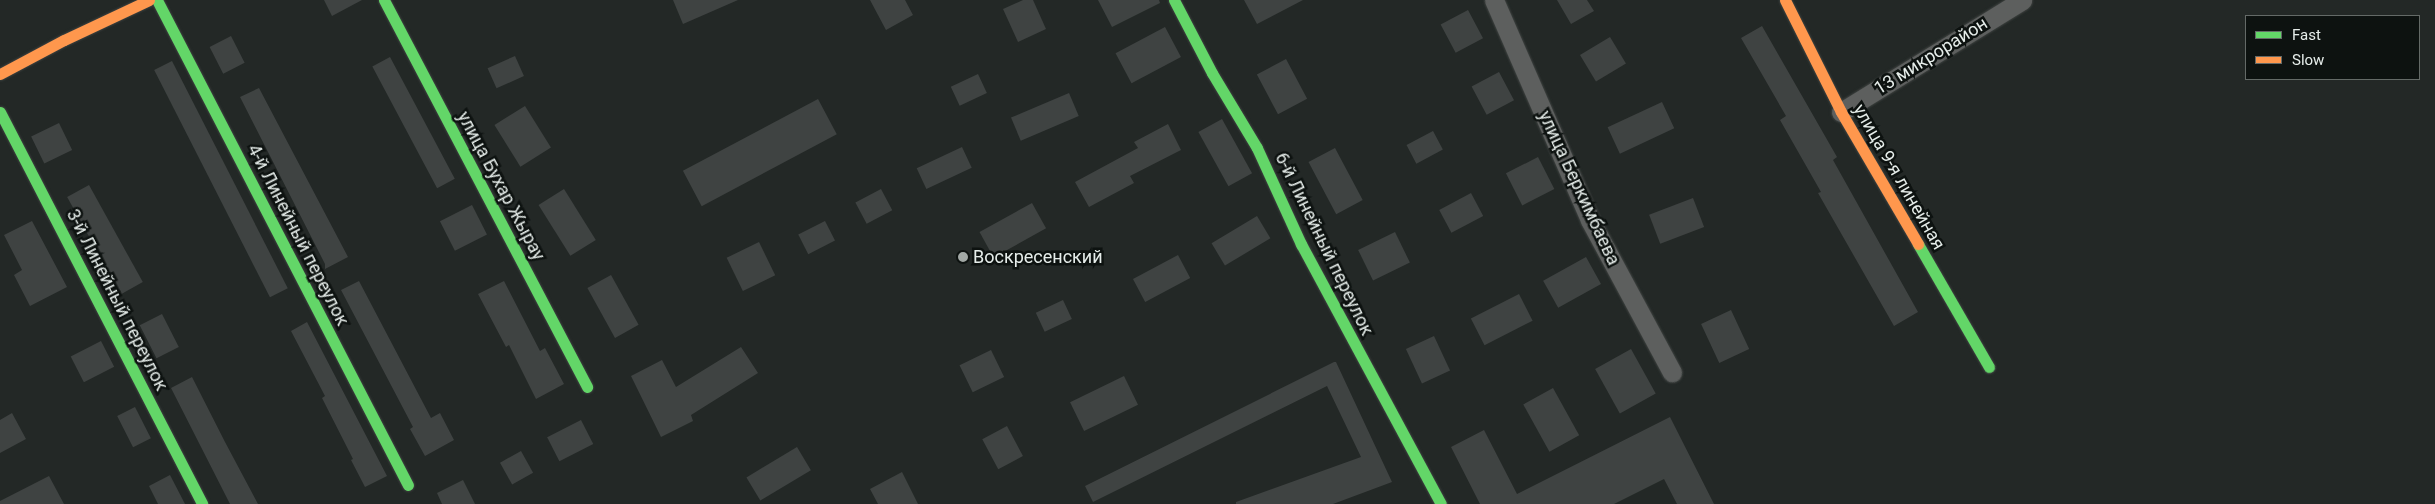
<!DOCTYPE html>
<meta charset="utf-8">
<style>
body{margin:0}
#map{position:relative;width:2435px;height:504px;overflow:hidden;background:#232826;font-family:Roboto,sans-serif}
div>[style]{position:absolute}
.building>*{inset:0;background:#3f4342;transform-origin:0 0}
.roads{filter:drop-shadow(0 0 1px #3f4341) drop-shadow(0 0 1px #3f4341)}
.street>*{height:19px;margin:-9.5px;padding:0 9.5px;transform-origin:9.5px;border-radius:9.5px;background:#5d5f5e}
.fast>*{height:11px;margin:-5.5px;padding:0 5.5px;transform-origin:5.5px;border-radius:5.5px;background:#63d668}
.slow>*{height:11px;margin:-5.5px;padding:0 5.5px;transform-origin:5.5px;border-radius:5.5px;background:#ff974d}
.dots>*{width:14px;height:14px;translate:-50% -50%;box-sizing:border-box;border:2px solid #0d1210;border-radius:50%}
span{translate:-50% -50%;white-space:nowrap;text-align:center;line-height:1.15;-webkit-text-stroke:5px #0d1210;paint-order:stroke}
.street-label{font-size:18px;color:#e6edea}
.poi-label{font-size:18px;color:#e6edea}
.left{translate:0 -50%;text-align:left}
.legend{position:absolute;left:2245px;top:15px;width:175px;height:65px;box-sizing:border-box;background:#0d1210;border:1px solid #646a67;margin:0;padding:6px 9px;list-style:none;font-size:15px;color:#e6edea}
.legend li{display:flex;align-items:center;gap:10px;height:25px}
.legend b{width:25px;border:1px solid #646a67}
</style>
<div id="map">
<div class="building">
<i style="clip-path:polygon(324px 0,362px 0,332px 16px)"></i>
<i style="clip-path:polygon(673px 0,738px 0,683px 24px)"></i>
<i style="clip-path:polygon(870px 0,905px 0,913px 15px,886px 30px)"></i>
<i style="clip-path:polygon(1023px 0,1033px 0,1046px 29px,1018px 42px,1003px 9px)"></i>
<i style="clip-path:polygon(1098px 0,1159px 0,1160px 3px,1112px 27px)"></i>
<i style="clip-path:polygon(1244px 0,1303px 0,1257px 24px)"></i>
<i style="clip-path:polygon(1557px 0,1587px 0,1594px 11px,1571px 24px)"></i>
<i style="left:1468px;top:10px;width:32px;height:31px;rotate:62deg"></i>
<i style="clip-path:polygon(1762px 26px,1837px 157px,1833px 160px,1918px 312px,1894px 326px,1818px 193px,1821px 192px,1780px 120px,1786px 116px,1741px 38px)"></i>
<i style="left:1165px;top:27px;width:34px;height:56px;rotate:62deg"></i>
<i style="left:231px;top:36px;width:30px;height:24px;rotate:63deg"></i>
<i style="left:1610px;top:37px;width:31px;height:35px;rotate:59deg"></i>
<i style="left:515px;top:56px;width:22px;height:30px;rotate:66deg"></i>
<i style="left:390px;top:57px;width:138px;height:20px;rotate:62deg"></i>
<i style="left:1286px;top:59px;width:45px;height:33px;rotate:62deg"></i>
<i style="left:172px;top:61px;width:255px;height:20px;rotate:63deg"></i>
<i style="left:1499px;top:72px;width:32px;height:31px;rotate:62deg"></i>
<i style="left:978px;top:74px;width:21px;height:30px;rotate:65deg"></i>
<i style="clip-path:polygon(259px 88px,348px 257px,325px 269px,325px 264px,240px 97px)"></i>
<i style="left:1069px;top:93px;width:25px;height:63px;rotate:67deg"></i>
<i style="left:818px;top:99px;width:40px;height:153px;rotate:62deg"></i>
<i style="left:1662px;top:102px;width:29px;height:60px;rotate:65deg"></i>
<i style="left:525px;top:106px;width:49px;height:36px;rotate:58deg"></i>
<i style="left:1222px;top:119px;width:62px;height:27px;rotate:61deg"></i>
<i style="left:59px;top:123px;width:30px;height:31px;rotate:64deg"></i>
<i style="clip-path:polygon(1168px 124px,1181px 150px,1130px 176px,1134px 183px,1089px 207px,1075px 182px,1138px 148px,1134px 142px)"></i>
<i style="left:1433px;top:131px;width:21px;height:30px;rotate:62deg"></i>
<i style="left:962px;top:147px;width:23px;height:50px;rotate:65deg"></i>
<i style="left:1335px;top:148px;width:59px;height:30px;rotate:62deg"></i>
<i style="left:1538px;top:157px;width:36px;height:36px;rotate:63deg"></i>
<i style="left:89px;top:185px;width:111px;height:25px;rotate:61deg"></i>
<i style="left:564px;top:189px;width:60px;height:30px;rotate:58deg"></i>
<i style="left:881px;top:189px;width:24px;height:29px;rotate:62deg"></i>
<i style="left:1471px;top:193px;width:26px;height:36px;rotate:62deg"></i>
<i style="left:1693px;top:198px;width:31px;height:47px;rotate:69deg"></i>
<i style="left:1032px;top:203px;width:29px;height:60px;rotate:61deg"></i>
<i style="left:472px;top:205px;width:33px;height:36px;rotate:63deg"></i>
<i style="left:1257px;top:216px;width:26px;height:53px;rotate:59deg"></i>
<i style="clip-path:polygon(32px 221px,67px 287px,30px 306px,14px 275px,22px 270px,4px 235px)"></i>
<i style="left:825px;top:221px;width:22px;height:30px;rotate:63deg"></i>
<i style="left:1395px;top:232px;width:34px;height:41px;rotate:64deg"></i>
<i style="left:759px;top:242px;width:37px;height:36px;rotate:64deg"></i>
<i style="left:1178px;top:255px;width:26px;height:51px;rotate:62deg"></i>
<i style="left:1586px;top:257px;width:31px;height:49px;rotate:61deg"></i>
<i style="left:611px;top:275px;width:57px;height:27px;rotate:61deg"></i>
<i style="clip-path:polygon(359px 281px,431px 418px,440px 413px,454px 440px,425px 456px,410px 429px,413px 427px,341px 290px)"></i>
<i style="clip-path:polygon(504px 281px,540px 351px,545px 348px,564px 384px,536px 399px,509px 345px,506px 347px,478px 294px)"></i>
<i style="left:1519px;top:294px;width:30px;height:54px;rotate:63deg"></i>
<i style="left:1063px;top:300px;width:21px;height:30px;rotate:65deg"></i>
<i style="left:1731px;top:310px;width:43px;height:33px;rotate:65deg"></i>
<i style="left:162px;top:314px;width:37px;height:25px;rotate:63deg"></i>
<i style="clip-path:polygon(307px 322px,387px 476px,365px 487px,351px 460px,353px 459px,322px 398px,325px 396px,291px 331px)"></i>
<i style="left:1434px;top:336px;width:38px;height:31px;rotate:65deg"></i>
<i style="left:101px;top:341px;width:29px;height:34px;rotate:63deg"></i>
<i style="clip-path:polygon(741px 347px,758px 373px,691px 415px,693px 421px,661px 437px,631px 376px,662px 360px,676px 387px)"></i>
<i style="left:1631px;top:349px;width:51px;height:41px;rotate:61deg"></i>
<i style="left:991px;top:350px;width:30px;height:35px;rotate:64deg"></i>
<i style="clip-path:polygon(1334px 362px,1336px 362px,1392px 482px,1333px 504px,1236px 504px,1236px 502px,1361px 457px,1327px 386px,1093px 502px,1085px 486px)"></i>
<i style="left:1124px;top:376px;width:32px;height:60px;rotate:64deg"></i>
<i style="clip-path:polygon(192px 377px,225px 442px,258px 504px,230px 504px,171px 388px)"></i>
<i style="left:1553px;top:388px;width:54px;height:34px;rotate:61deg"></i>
<i style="left:135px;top:407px;width:35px;height:20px;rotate:63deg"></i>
<i style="clip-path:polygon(12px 413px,26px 439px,0 453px,0 420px)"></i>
<i style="clip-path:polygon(1670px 417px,1714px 504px,1677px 504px,1664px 479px,1614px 504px,1480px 504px,1451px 447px,1484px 430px,1517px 494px)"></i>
<i style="left:581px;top:420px;width:27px;height:38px;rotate:63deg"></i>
<i style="left:1007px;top:426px;width:34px;height:28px;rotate:62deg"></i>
<i style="left:797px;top:447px;width:27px;height:59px;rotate:59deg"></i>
<i style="left:521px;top:451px;width:25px;height:24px;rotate:61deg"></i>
<i style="clip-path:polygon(902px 472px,918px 504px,878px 504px,870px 489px)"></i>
<i style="clip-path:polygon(170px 475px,185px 504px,158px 504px,149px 486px)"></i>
<i style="clip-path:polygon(49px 476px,64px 504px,0 504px,0 501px)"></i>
<i style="clip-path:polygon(463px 480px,475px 504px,442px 504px,437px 493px)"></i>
</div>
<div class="roads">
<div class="street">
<i style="left:1494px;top:0;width:240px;rotate:66.4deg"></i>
<i style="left:1590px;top:220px;width:173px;rotate:61.7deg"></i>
<i style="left:1841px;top:112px;width:213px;rotate:-31.7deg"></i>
</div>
<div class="fast">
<i style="left:157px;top:0;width:546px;rotate:62.64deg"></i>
<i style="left:384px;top:0;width:437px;rotate:62.3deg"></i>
<i style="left:1174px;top:0;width:82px;rotate:62.5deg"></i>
<i style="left:1212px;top:73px;width:87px;rotate:59deg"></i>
<i style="left:1257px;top:148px;width:106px;rotate:65.4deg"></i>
<i style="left:1301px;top:244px;width:295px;rotate:61.7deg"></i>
<i style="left:0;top:112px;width:441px;rotate:62.7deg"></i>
<i style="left:1918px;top:244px;width:142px;rotate:60deg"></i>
</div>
<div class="slow">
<i style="left:1785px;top:0;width:125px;rotate:63.4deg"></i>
<i style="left:1841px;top:112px;width:153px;rotate:59.7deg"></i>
<i style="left:0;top:74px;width:72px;rotate:-28deg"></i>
<i style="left:64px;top:40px;width:94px;rotate:-25.2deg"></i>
</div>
</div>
<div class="dots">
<i style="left:963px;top:257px;background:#a2a8a5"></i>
</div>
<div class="street-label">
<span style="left:1931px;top:56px;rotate:-32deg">13 микрорайон</span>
<span style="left:1899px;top:177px;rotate:60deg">улица 9-я линейная</span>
<span style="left:501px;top:186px;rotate:62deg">улица Бухар Жырау</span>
<span style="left:1579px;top:188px;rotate:65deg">улица Беркимбаева</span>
<span style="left:298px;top:235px;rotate:63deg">4-й Линейный переулок</span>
<span style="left:1324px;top:244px;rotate:64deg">6-й Линейный переулок</span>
<span style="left:117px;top:300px;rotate:63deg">3-й Линейный переулок</span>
</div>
<div class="poi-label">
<span class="left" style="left:973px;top:257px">Воскресенский</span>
</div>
<ul class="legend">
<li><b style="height:6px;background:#63d668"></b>Fast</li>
<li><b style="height:6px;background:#ff974d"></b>Slow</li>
</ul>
</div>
